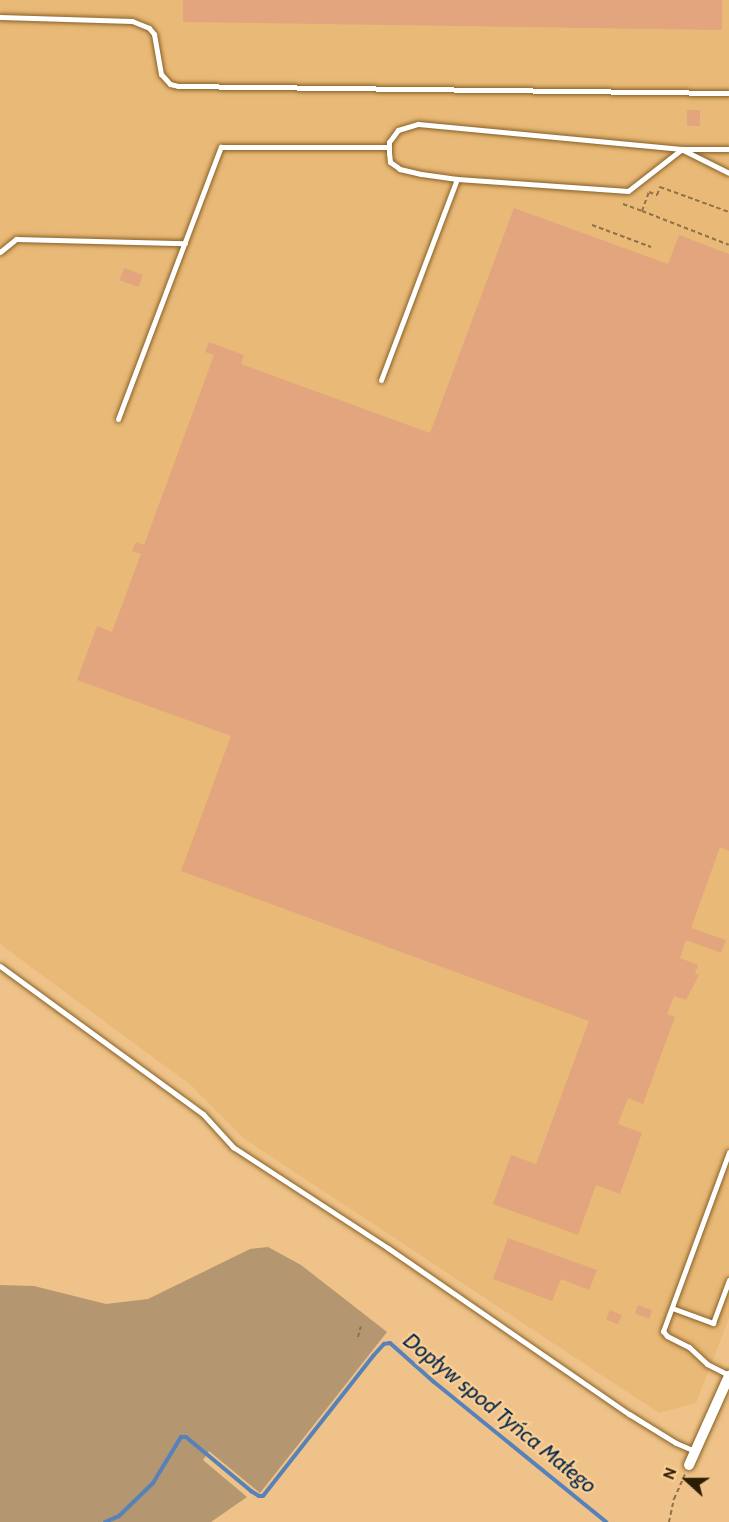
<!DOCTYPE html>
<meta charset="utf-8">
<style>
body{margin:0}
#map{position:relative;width:729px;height:1522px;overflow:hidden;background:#eec288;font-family:Cabin,sans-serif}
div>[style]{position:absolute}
.built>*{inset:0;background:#e9b977}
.green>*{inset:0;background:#b49770}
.stream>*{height:4px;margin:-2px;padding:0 2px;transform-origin:2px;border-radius:2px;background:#5682b9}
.building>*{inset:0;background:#e2a57d;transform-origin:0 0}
.path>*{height:2px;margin-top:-1px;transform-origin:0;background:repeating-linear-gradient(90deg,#907148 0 4.5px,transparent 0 7.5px)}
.roads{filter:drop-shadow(0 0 2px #876025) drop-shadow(0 0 2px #876025)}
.lane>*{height:5px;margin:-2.5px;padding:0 2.5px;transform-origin:2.5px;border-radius:2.5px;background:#fff}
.street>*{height:10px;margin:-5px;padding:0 5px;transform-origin:5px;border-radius:5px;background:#fff}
span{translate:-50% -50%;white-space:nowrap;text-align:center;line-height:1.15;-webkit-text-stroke:4.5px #fbcf94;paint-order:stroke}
.water-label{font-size:22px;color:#0b2b50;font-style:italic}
.north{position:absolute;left:657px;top:1450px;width:60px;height:60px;-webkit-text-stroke:4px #fbcf94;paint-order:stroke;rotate:291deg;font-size:16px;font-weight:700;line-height:24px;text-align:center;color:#2d1c04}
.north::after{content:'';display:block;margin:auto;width:21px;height:27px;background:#2d1c04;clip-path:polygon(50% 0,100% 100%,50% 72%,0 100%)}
</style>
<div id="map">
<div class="built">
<i style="clip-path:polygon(0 0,729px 0,729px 1318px,696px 1403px,659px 1413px,243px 1138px,192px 1086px,0 944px)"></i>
</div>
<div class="green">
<i style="clip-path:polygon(268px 1247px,301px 1265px,387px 1332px,260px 1493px,209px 1451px,203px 1460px,247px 1497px,211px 1522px,0 1522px,0 1285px,34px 1286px,106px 1304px,148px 1299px,250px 1249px)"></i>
</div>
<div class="stream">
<i style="left:105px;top:1522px;width:15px;rotate:-23deg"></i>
<i style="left:119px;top:1516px;width:47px;rotate:-44.1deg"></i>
<i style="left:153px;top:1483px;width:54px;rotate:-58.7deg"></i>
<i style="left:181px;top:1437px;width:5px"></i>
<i style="left:186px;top:1437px;width:85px;rotate:39.7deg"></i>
<i style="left:251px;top:1491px;width:9px;rotate:32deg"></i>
<i style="left:259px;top:1496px;width:4px"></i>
<i style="left:263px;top:1496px;width:179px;rotate:-51.8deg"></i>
<i style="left:374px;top:1355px;width:15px;rotate:-48deg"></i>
<i style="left:384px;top:1344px;width:6px;rotate:-9deg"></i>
<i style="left:390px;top:1343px;width:59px;rotate:41.6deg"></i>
<i style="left:434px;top:1382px;width:222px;rotate:39.1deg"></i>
</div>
<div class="building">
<i style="clip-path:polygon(183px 0,722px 0,722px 30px,183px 22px)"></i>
<i style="left:687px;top:110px;width:13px;height:16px"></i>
<i style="clip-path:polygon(514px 208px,668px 264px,679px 235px,729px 254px,729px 851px,720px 847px,691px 928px,726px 940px,721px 953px,686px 940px,680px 958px,698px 965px,695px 974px,699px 975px,686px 1000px,674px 996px,667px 1014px,675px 1017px,643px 1104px,628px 1098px,618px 1124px,642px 1133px,620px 1194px,596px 1185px,578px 1235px,493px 1204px,511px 1155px,536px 1164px,589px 1021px,181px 871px,231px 736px,77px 680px,97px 626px,112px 632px,141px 554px,132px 551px,136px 542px,144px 545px,214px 355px,205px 352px,209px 342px,244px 355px,241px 364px,430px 433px)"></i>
<i style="left:124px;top:268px;width:20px;height:13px;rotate:20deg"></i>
<i style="clip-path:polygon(508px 1238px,597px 1270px,589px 1290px,561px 1279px,552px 1301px,493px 1279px)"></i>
<i style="left:638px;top:1305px;width:15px;height:9px;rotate:20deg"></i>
<i style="left:610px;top:1310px;width:13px;height:10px;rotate:23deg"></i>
</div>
<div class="path">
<i style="left:623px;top:204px;width:20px;rotate:20deg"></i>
<i style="left:642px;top:211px;width:20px;rotate:-70deg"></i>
<i style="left:649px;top:192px;width:9px;rotate:21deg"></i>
<i style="left:657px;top:195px;width:9px;rotate:-69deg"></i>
<i style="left:660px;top:187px;width:73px;rotate:19.9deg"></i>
<i style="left:642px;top:211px;width:93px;rotate:21.3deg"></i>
<i style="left:592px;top:225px;width:63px;rotate:20.4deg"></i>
<i style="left:358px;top:1337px;width:11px;rotate:-75deg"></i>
<i style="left:669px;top:1522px;width:24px;rotate:-78deg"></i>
<i style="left:674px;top:1499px;width:27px;rotate:-66deg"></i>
</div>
<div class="roads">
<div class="lane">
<i style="left:0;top:17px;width:132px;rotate:1.7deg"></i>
<i style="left:132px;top:21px;width:18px;rotate:22deg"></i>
<i style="left:149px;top:28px;width:8px;rotate:50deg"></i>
<i style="left:154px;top:34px;width:41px;rotate:80.1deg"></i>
<i style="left:161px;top:74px;width:13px;rotate:48deg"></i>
<i style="left:170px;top:84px;width:8px;rotate:14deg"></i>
<i style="left:178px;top:86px;width:551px;rotate:0.73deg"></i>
<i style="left:682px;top:149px;width:68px;rotate:142.1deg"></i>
<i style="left:628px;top:191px;width:171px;rotate:-176deg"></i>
<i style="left:457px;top:179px;width:36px;rotate:-172deg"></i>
<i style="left:421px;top:174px;width:22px;rotate:-167deg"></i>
<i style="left:400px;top:169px;width:12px;rotate:-145deg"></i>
<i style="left:390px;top:162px;width:9px;rotate:-96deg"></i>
<i style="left:389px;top:153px;width:11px;rotate:-90deg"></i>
<i style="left:389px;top:142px;width:15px;rotate:-53deg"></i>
<i style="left:398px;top:130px;width:21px;rotate:-17deg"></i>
<i style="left:418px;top:124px;width:265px;rotate:5.4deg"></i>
<i style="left:682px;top:149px;width:47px"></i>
<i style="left:683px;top:150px;width:51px;rotate:26.6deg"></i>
<i style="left:0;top:252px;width:21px;rotate:-39deg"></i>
<i style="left:16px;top:239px;width:169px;rotate:1.4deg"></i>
<i style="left:381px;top:380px;width:215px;rotate:-69.3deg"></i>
<i style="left:118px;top:419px;width:291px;rotate:-69.3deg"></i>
<i style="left:221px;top:147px;width:168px"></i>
<i style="left:0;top:966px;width:251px;rotate:36.1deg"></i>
<i style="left:203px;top:1114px;width:45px;rotate:47.7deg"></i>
<i style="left:233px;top:1147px;width:185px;rotate:33.1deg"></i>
<i style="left:388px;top:1248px;width:293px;rotate:34.6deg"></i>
<i style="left:629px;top:1414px;width:55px;rotate:31.7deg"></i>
<i style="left:676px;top:1443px;width:21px;rotate:23deg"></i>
<i style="left:729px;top:1152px;width:191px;rotate:110.2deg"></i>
<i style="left:663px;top:1331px;width:6px;rotate:51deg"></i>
<i style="left:667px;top:1336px;width:25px;rotate:27deg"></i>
<i style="left:689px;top:1347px;width:25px;rotate:43deg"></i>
<i style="left:707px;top:1364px;width:25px;rotate:27deg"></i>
<i style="left:672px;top:1308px;width:44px;rotate:20.1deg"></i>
<i style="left:713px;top:1323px;width:46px;rotate:-69.6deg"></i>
</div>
<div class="street">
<i style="left:689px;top:1465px;width:98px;rotate:-65.8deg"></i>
</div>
</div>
<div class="water-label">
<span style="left:500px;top:1413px;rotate:39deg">Dopływ spod Tyńca Małego</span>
</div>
<div class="north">N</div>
</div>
